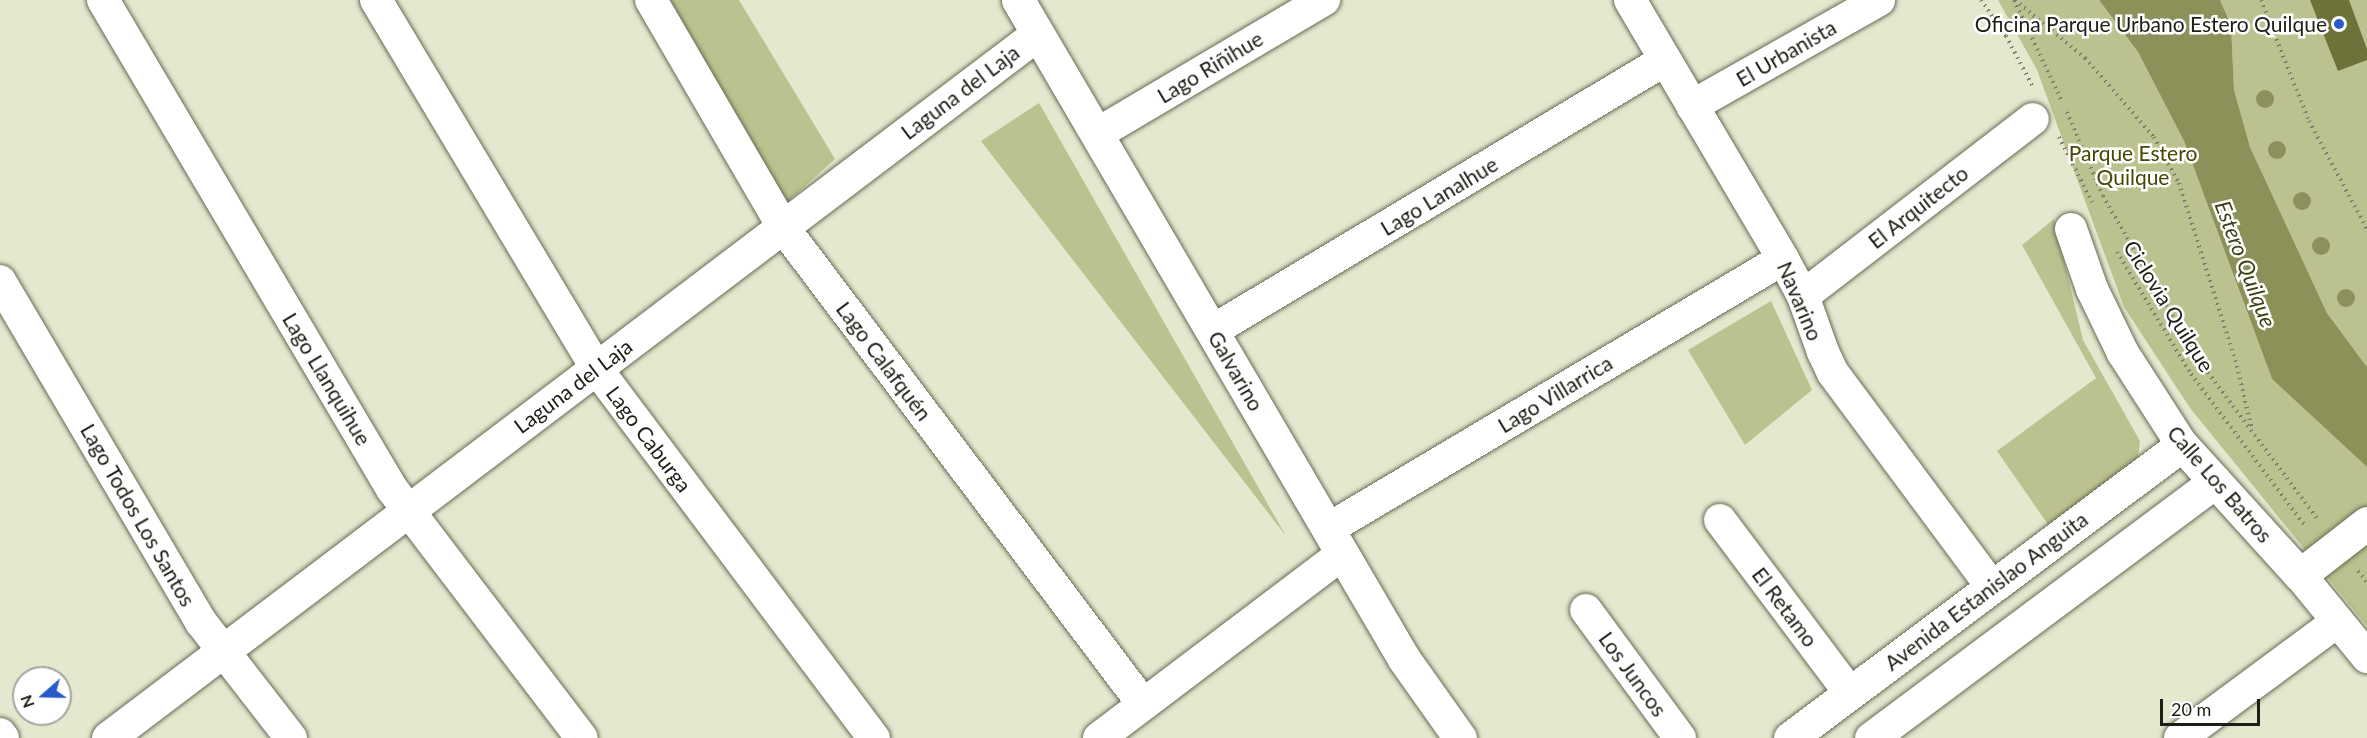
<!DOCTYPE html>
<meta charset="utf-8">
<style>
body{margin:0}
#map{position:relative;width:2367px;height:738px;overflow:hidden;background:#e5e8cf;font-family:Lato,sans-serif}
div>[style]{position:absolute}
.green>*{inset:0;background:#bcc28f}
.water>*{inset:0;background:#8c9159}
.building>*{inset:0;background:#6d723a}
.path>*{height:4px;margin-top:-2px;transform-origin:0;background:repeating-linear-gradient(90deg,#7c7d6d 0 1.5px,transparent 0 6px)}
.roads{filter:drop-shadow(0 0 2px #686a54) drop-shadow(0 0 2px #686a54)}
.minor>*{height:32px;margin:-16px;padding:0 16px;transform-origin:16px;border-radius:16px;background:#fff}
.tertiary>*{height:33px;margin:-16.5px;padding:0 16.5px;transform-origin:16.5px;border-radius:16.5px;background:#fff}
.trees>*{width:18px;height:18px;margin:-9px;border-radius:50%;background:#8c905d}
.dots>*{width:16px;height:16px;translate:-50% -50%;box-sizing:border-box;border:3px solid #fff;border-radius:50%}
span{translate:-50% -50%;white-space:nowrap;text-align:center;line-height:1.15;-webkit-text-stroke:5px #fff;paint-order:stroke}
.poi-label{font-size:21px;color:#1d1e15}
.right{translate:-100% -50%;text-align:right}
.street-label{font-size:21px;color:#1d1e15}
.park-label{font-size:21px;color:#444800}
.water-label{font-size:22px;color:#3e4115;font-style:italic}
.north{position:absolute;left:12px;top:666px;width:60px;height:60px;box-sizing:border-box;background:#fff;border:2px solid #a5a5a1;border-radius:50%;rotate:250deg;font-size:16px;font-weight:700;line-height:24px;text-align:center;color:#1d1e15}
.north::after{content:'';display:block;margin:auto;width:21px;height:27px;background:#285ac8;clip-path:polygon(50% 0,100% 100%,50% 72%,0 100%)}
.scale{position:absolute;left:2160px;top:699px;width:100px;height:27px;box-sizing:border-box;border:3px solid #1d1e15;border-top:0;padding-left:8px;font-size:18px;line-height:21px;white-space:nowrap;color:#1d1e15;-webkit-text-stroke:4px #fff;paint-order:stroke}
</style>
<div id="map">
<div class="green">
<i style="clip-path:polygon(666px 0,739px 0,835px 159px,784px 205px)"></i>
<i style="clip-path:polygon(1998px 0,2099px 0,2138px 52px,2184px 141px,2272px 379px,2367px 467px,2367px 626px,2190px 408px,2124px 307px,2037px 70px)"></i>
<i style="clip-path:polygon(2220px 0,2367px 0,2367px 367px,2327px 313px,2250px 147px,2234px 90px,2231px 25px)"></i>
<i style="clip-path:polygon(1039px 103px,1286px 536px,981px 141px)"></i>
<i style="clip-path:polygon(2054px 219px,2083px 340px,2140px 441px,2138px 457px,2049px 526px,1997px 451px,2096px 378px,2022px 245px)"></i>
<i style="clip-path:polygon(1771px 301px,1812px 390px,1745px 445px,1688px 350px)"></i>
</div>
<div class="water">
<i style="clip-path:polygon(2099px 0,2220px 0,2231px 25px,2234px 90px,2250px 147px,2327px 313px,2367px 367px,2367px 467px,2272px 379px,2184px 141px,2138px 52px)"></i>
</div>
<div class="building">
<i style="clip-path:polygon(2310px 0,2349px 0,2367px 49px,2367px 60px,2338px 71px)"></i>
</div>
<div class="path">
<i style="left:1981px;top:0;width:44px;rotate:55.2deg"></i>
<i style="left:2006px;top:36px;width:58px;rotate:62.1deg"></i>
<i style="left:2014px;top:0;width:110px;rotate:64.6deg"></i>
<i style="left:2015px;top:0;width:91px;rotate:39.6deg"></i>
<i style="left:2085px;top:58px;width:105px;rotate:48.9deg"></i>
<i style="left:2154px;top:137px;width:52px;rotate:61.5deg"></i>
<i style="left:2179px;top:183px;width:192px;rotate:72.4deg"></i>
<i style="left:2237px;top:366px;width:66px;rotate:76.8deg"></i>
<i style="left:2261px;top:0;width:130px;rotate:68.4deg"></i>
<i style="left:2309px;top:121px;width:123px;rotate:61.8deg"></i>
<i style="left:2067px;top:112px;width:91px;rotate:66.8deg"></i>
<i style="left:2103px;top:196px;width:187px;rotate:59.9deg"></i>
<i style="left:2197px;top:358px;width:202px;rotate:53.2deg"></i>
<i style="left:2059px;top:137px;width:73px;rotate:63.1deg"></i>
<i style="left:2117px;top:252px;width:143px;rotate:58.8deg"></i>
<i style="left:2191px;top:374px;width:191px;rotate:53.1deg"></i>
<i style="left:2358px;top:571px;width:14px;rotate:51deg"></i>
</div>
<div class="roads">
<div class="minor">
<i style="left:103px;top:0;width:568px;rotate:59.42deg"></i>
<i style="left:392px;top:489px;width:313px;rotate:52.7deg"></i>
<i style="left:376px;top:0;width:429px;rotate:59.1deg"></i>
<i style="left:596px;top:368px;width:463px;rotate:53.1deg"></i>
<i style="left:651px;top:0;width:263px;rotate:59.8deg"></i>
<i style="left:783px;top:227px;width:598px;rotate:52.96deg"></i>
<i style="left:1630px;top:0;width:301px;rotate:59.4deg"></i>
<i style="left:1783px;top:259px;width:42px;rotate:61.6deg"></i>
<i style="left:1803px;top:296px;width:59px;rotate:70.3deg"></i>
<i style="left:1823px;top:352px;width:23px;rotate:65deg"></i>
<i style="left:1833px;top:373px;width:267px;rotate:53.4deg"></i>
<i style="left:1692px;top:106px;width:215px;rotate:-29.5deg"></i>
<i style="left:1097px;top:134px;width:264px;rotate:-30.6deg"></i>
<i style="left:2071px;top:229px;width:64px;rotate:70.7deg"></i>
<i style="left:2092px;top:289px;width:71px;rotate:64.2deg"></i>
<i style="left:2123px;top:353px;width:109px;rotate:57.3deg"></i>
<i style="left:0;top:281px;width:396px;rotate:59.5deg"></i>
<i style="left:201px;top:622px;width:147px;rotate:52.2deg"></i>
<i style="left:1803px;top:296px;width:290px;rotate:-37.6deg"></i>
<i style="left:1212px;top:331px;width:528px;rotate:-30.89deg"></i>
<i style="left:1720px;top:520px;width:216px;rotate:53.1deg"></i>
<i style="left:1328px;top:529px;width:529px;rotate:-30.69deg"></i>
<i style="left:2300px;top:575px;width:106px;rotate:50.7deg"></i>
<i style="left:1586px;top:610px;width:159px;rotate:53.7deg"></i>
<i style="left:0;top:734px;width:5px;rotate:53deg"></i>
<i style="left:1099px;top:738px;width:305px;rotate:-37.1deg"></i>
<i style="left:2180px;top:738px;width:195px;rotate:-36.5deg"></i>
</div>
<div class="tertiary">
<i style="left:1018px;top:0;width:764px;rotate:59.64deg"></i>
<i style="left:1404px;top:659px;width:97px;rotate:54.7deg"></i>
<i style="left:108px;top:738px;width:1166px;rotate:-37.15deg"></i>
<i style="left:1790px;top:738px;width:489px;rotate:-36.8deg"></i>
<i style="left:2182px;top:445px;width:176px;rotate:47.8deg"></i>
<i style="left:2300px;top:575px;width:85px;rotate:-37.8deg"></i>
<i style="left:1871px;top:738px;width:429px;rotate:-36.7deg"></i>
</div>
</div>
<div class="trees">
<i style="left:2265px;top:99px"></i>
<i style="left:2277px;top:150px"></i>
<i style="left:2302px;top:201px"></i>
<i style="left:2321px;top:246px"></i>
<i style="left:2346px;top:298px"></i>
</div>
<div class="dots">
<i style="left:2339px;top:24px;background:#285ac8"></i>
</div>
<div class="poi-label">
<span class="right" style="left:2327px;top:24px">Oficina Parque Urbano Estero Quilque</span>
</div>
<div class="street-label">
<span style="left:1786px;top:53px;rotate:-30deg">El Urbanista</span>
<span style="left:1210px;top:67px;rotate:-31deg">Lago Riñihue</span>
<span style="left:960px;top:92px;rotate:-37deg">Laguna del Laja</span>
<span style="left:1439px;top:196px;rotate:-31deg">Lago Lanalhue</span>
<span style="left:1918px;top:207px;rotate:-38deg">El Arquitecto</span>
<span style="left:1800px;top:301px;rotate:67deg">Navarino</span>
<span style="left:2169px;top:306px;rotate:58deg">Ciclovia Quilque</span>
<span style="left:884px;top:361px;rotate:53deg">Lago Calafquén</span>
<span style="left:1236px;top:371px;rotate:60deg">Galvarino</span>
<span style="left:327px;top:379px;rotate:59deg">Lago Llanquihue</span>
<span style="left:573px;top:386px;rotate:-37deg">Laguna del Laja</span>
<span style="left:1555px;top:394px;rotate:-31deg">Lago Villarrica</span>
<span style="left:649px;top:439px;rotate:53deg">Lago Caburga</span>
<span style="left:2220px;top:484px;rotate:49deg">Calle Los Batros</span>
<span style="left:138px;top:515px;rotate:60deg">Lago Todos Los Santos</span>
<span style="left:1986px;top:591px;rotate:-37deg">Avenida Estanislao Anguita</span>
<span style="left:1785px;top:607px;rotate:53deg">El Retamo</span>
<span style="left:1633px;top:674px;rotate:54deg">Los Juncos</span>
</div>
<div class="park-label">
<span style="left:2133px;top:165px">Parque Estero<br>Quilque</span>
</div>
<div class="water-label">
<span style="left:2246px;top:264px;rotate:69deg">Estero Quilque</span>
</div>
<div class="north">N</div>
<div class="scale">20 m</div>
</div>
